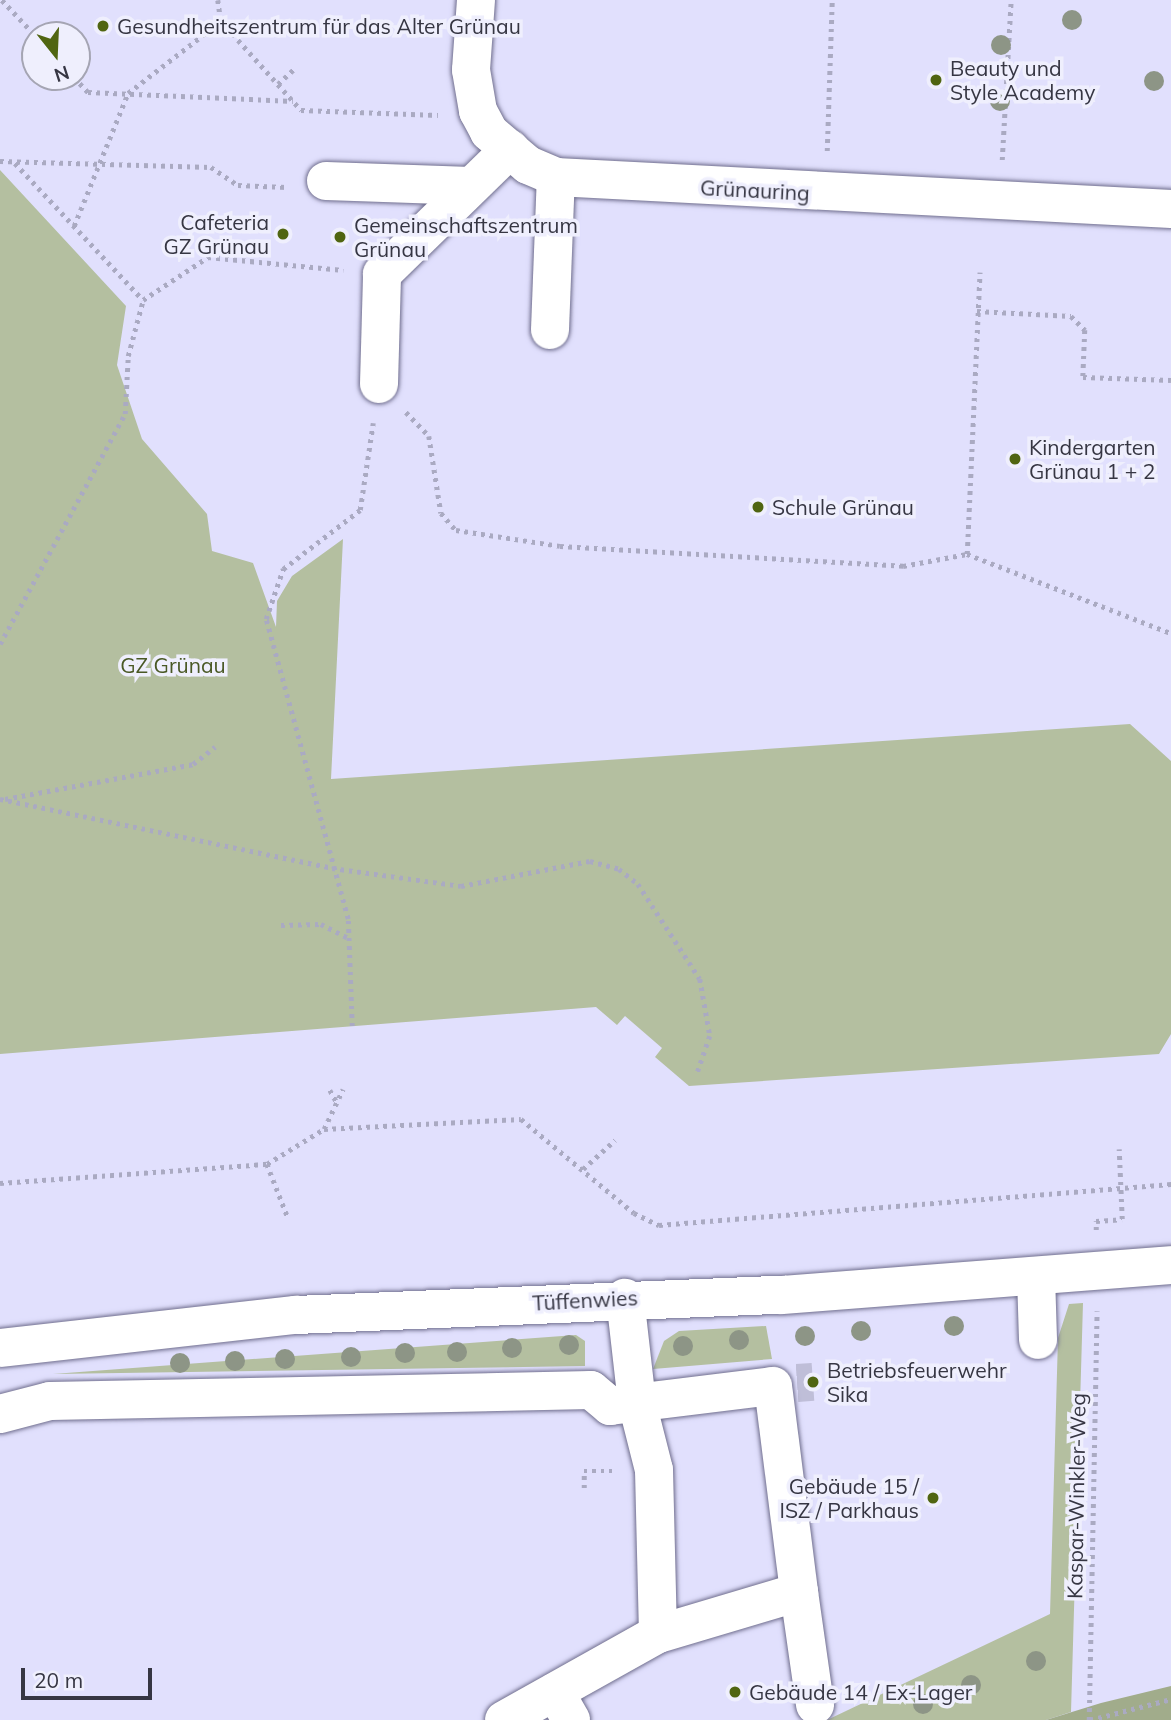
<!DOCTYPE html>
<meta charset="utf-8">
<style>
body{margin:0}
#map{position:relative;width:1171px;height:1720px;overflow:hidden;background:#e1e0fd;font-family:Mulish,sans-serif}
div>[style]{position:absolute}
.green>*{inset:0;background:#b4bfa0}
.forest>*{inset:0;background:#a1ac8b}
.minor-tunnel>*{height:38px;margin-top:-19px;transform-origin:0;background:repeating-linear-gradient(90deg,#bfbed8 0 38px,transparent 0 57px)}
.path>*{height:4.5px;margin-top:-2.25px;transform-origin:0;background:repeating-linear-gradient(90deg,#aaaac2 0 3.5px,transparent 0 8.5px)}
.roads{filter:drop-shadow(0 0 2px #706e8e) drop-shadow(0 0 2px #706e8e)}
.minor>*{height:38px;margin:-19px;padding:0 19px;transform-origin:19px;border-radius:19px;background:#fff}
.trees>*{width:20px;height:20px;margin:-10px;border-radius:50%;background:#8d9586}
.dots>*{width:19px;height:19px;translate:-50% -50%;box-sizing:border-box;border:4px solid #efeffd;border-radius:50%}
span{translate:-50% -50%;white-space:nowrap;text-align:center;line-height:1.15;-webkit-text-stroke:7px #efeffd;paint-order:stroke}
.poi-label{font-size:21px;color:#363643}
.left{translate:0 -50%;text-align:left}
.right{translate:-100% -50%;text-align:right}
.street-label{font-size:21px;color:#363643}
.park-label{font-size:21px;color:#495825}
.north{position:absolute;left:21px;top:21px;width:70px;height:70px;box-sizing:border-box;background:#efeffd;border:2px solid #a5a5b3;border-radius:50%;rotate:162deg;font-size:19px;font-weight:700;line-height:28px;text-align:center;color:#363643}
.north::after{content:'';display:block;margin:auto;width:24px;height:32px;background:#506511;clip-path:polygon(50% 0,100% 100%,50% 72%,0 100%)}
.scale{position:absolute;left:21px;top:1668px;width:131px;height:32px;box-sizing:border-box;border:4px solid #363643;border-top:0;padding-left:9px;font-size:21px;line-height:24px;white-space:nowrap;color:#363643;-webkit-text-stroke:5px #efeffd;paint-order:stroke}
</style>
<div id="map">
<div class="green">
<i style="clip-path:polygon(0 170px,126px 306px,117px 365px,142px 439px,207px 514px,212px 551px,253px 563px,276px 627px,277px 601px,292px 576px,343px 539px,331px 779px,1130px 724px,1171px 761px,1171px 1034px,1159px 1054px,689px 1086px,655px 1057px,662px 1048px,625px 1016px,617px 1025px,596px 1007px,0 1054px)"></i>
<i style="clip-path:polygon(1083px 1303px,1071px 1712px,1046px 1720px,827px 1720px,1050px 1614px,1058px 1338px,1069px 1304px)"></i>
<i style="clip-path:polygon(766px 1326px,772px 1359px,653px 1369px,664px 1341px,679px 1331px)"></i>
<i style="clip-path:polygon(576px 1335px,585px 1341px,585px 1366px,53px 1374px)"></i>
</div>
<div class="forest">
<i style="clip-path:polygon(1171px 1686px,1171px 1720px,1046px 1720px,1101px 1703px)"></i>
</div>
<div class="minor-tunnel">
<i style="left:797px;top:1383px;width:16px;rotate:-4deg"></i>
</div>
<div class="path">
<i style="left:2px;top:0;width:48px;rotate:46.7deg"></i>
<i style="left:218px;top:0;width:21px;rotate:82deg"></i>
<i style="left:221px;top:21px;width:120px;rotate:48deg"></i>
<i style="left:301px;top:110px;width:137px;rotate:2.1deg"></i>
<i style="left:74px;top:77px;width:21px;rotate:47deg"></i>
<i style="left:88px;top:92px;width:205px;rotate:2.5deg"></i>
<i style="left:278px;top:84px;width:22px;rotate:-43deg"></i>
<i style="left:827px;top:151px;width:151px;rotate:-88.1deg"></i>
<i style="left:1002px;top:160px;width:160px;rotate:-86.8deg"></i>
<i style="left:0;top:161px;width:211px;rotate:1.6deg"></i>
<i style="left:211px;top:167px;width:32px;rotate:34deg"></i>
<i style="left:238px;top:185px;width:49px;rotate:2.3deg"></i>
<i style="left:15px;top:163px;width:187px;rotate:46.9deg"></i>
<i style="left:74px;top:226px;width:144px;rotate:-67.9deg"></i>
<i style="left:128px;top:93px;width:118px;rotate:-37.7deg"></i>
<i style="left:977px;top:311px;width:94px;rotate:3deg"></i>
<i style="left:1071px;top:316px;width:20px;rotate:45deg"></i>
<i style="left:1085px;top:330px;width:47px;rotate:92.4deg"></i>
<i style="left:1083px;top:377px;width:88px;rotate:2deg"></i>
<i style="left:406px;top:412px;width:33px;rotate:46deg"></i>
<i style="left:429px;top:436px;width:78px;rotate:81.1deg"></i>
<i style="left:441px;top:513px;width:23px;rotate:49deg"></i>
<i style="left:456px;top:530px;width:105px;rotate:8.7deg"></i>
<i style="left:560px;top:546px;width:344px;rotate:3.3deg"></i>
<i style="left:903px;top:566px;width:65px;rotate:-10.6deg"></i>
<i style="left:967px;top:554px;width:219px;rotate:21.2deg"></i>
<i style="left:967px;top:554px;width:282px;rotate:-87.4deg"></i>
<i style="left:0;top:644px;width:262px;rotate:-61.5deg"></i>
<i style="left:125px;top:414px;width:58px;rotate:-87deg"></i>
<i style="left:128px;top:356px;width:58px;rotate:-75deg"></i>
<i style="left:143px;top:300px;width:78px;rotate:-33.5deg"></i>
<i style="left:208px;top:257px;width:136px;rotate:5.5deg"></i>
<i style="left:0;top:799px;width:339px;rotate:11.7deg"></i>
<i style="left:332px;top:868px;width:130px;rotate:7.9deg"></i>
<i style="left:461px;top:886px;width:131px;rotate:-11deg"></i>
<i style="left:590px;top:861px;width:30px;rotate:15deg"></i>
<i style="left:619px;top:869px;width:24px;rotate:38deg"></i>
<i style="left:638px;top:884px;width:113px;rotate:56.9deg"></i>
<i style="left:700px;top:979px;width:58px;rotate:80deg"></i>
<i style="left:710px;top:1036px;width:40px;rotate:108.9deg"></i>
<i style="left:5px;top:799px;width:191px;rotate:-10.5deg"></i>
<i style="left:193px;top:764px;width:28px;rotate:-38deg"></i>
<i style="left:281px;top:925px;width:40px;rotate:-1.4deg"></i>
<i style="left:321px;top:924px;width:33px;rotate:27deg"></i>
<i style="left:352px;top:1026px;width:107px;rotate:-92.1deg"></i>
<i style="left:348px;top:919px;width:311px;rotate:-105.3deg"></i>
<i style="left:266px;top:619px;width:53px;rotate:-71.2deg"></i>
<i style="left:283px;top:569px;width:97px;rotate:-37.5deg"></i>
<i style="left:360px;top:510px;width:88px;rotate:-81.5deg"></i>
<i style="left:330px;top:1090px;width:13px;rotate:61deg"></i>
<i style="left:324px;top:1129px;width:44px;rotate:-64.6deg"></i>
<i style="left:267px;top:1164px;width:55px;rotate:68.6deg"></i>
<i style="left:583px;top:1169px;width:43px;rotate:-42.2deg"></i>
<i style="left:0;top:1183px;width:268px;rotate:-4.1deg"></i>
<i style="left:267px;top:1164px;width:67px;rotate:-31.6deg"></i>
<i style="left:324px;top:1129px;width:197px;rotate:-2.9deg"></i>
<i style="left:521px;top:1119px;width:147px;rotate:39.8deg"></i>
<i style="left:634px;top:1213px;width:28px;rotate:26deg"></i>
<i style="left:659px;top:1225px;width:514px;rotate:-4.58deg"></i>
<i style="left:1096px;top:1230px;width:9px;rotate:-90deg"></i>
<i style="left:1096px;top:1221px;width:26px;rotate:-4deg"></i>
<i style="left:1122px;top:1219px;width:70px;rotate:-92.5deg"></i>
<i style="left:584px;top:1488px;width:17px;rotate:-90deg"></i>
<i style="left:584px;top:1471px;width:28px"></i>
<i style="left:1089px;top:1720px;width:409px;rotate:-88.9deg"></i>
<i style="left:1090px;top:1720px;width:84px;rotate:-14.5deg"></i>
</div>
<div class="roads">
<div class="minor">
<i style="left:476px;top:0;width:70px;rotate:94.1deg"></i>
<i style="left:471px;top:70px;width:42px;rotate:80.3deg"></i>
<i style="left:478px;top:111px;width:24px;rotate:62deg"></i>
<i style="left:489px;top:132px;width:51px;rotate:40.2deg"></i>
<i style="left:528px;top:165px;width:30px;rotate:23deg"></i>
<i style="left:556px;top:177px;width:616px;rotate:2.98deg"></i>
<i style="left:326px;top:181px;width:145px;rotate:2deg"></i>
<i style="left:550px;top:330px;width:153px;rotate:-87.8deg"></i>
<i style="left:379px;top:384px;width:110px;rotate:-88.4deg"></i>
<i style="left:382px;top:274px;width:179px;rotate:-44.3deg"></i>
<i style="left:1036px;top:1276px;width:64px;rotate:88.2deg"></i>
<i style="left:0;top:1348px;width:298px;rotate:-6.4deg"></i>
<i style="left:296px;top:1315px;width:486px;rotate:-2.4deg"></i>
<i style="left:782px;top:1295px;width:390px;rotate:-4.4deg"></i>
<i style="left:0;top:1414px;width:52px;rotate:-14.6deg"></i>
<i style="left:50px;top:1401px;width:541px;rotate:-1.16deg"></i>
<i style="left:591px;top:1390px;width:25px;rotate:40deg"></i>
<i style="left:610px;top:1406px;width:164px;rotate:-7deg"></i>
<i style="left:773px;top:1386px;width:208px;rotate:82.8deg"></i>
<i style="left:799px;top:1592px;width:147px;rotate:163.4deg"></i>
<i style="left:799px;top:1592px;width:114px;rotate:81.9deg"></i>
<i style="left:555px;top:1692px;width:32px;rotate:60deg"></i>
<i style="left:504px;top:1720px;width:176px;rotate:-29.2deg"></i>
<i style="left:658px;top:1634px;width:164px;rotate:-91.4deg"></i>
<i style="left:654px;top:1470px;width:69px;rotate:-104.2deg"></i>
<i style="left:637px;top:1403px;width:106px;rotate:-96.5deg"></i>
</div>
</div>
<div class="trees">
<i style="left:1072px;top:20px"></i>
<i style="left:1001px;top:45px"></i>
<i style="left:1154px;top:81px"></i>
<i style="left:1000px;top:101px"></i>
<i style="left:954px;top:1326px"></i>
<i style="left:861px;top:1331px"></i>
<i style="left:805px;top:1336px"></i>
<i style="left:739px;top:1340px"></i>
<i style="left:569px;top:1345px"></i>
<i style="left:683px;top:1346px"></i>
<i style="left:512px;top:1348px"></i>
<i style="left:457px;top:1352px"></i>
<i style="left:405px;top:1353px"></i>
<i style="left:351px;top:1357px"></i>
<i style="left:285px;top:1359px"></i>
<i style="left:235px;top:1361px"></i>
<i style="left:180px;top:1363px"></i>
<i style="left:1036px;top:1661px"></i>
<i style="left:971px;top:1685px"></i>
<i style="left:923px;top:1704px"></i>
</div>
<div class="dots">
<i style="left:103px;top:26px;background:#506511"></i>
<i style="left:936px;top:80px;background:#506511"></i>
<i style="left:283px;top:234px;background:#506511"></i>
<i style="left:340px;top:237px;background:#506511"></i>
<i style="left:1015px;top:459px;background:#506511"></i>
<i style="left:758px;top:507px;background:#506511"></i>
<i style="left:813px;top:1382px;background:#506511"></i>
<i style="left:933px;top:1498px;background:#506511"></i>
<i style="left:735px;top:1692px;background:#506511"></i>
</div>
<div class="poi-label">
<span class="left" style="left:117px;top:26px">Gesundheitszentrum für das Alter Grünau</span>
<span class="left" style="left:950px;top:80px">Beauty und<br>Style Academy</span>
<span class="right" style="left:269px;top:234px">Cafeteria<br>GZ Grünau</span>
<span class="left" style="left:354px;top:237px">Gemeinschaftszentrum<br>Grünau</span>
<span class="left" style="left:1029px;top:459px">Kindergarten<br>Grünau 1 + 2</span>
<span class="left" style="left:772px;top:507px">Schule Grünau</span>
<span class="left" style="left:827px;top:1382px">Betriebsfeuerwehr<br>Sika</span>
<span class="right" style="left:919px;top:1498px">Gebäude 15 /<br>ISZ / Parkhaus</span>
<span class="left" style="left:749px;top:1692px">Gebäude 14 / Ex-Lager</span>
</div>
<div class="street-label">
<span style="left:755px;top:190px;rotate:3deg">Grünauring</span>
<span style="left:585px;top:1300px;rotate:-3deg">Tüffenwies</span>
<span style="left:1076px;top:1496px;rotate:-89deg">Kaspar-Winkler-Weg</span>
</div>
<div class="park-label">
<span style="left:173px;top:665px">GZ Grünau</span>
</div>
<div class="north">N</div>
<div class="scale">20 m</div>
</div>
